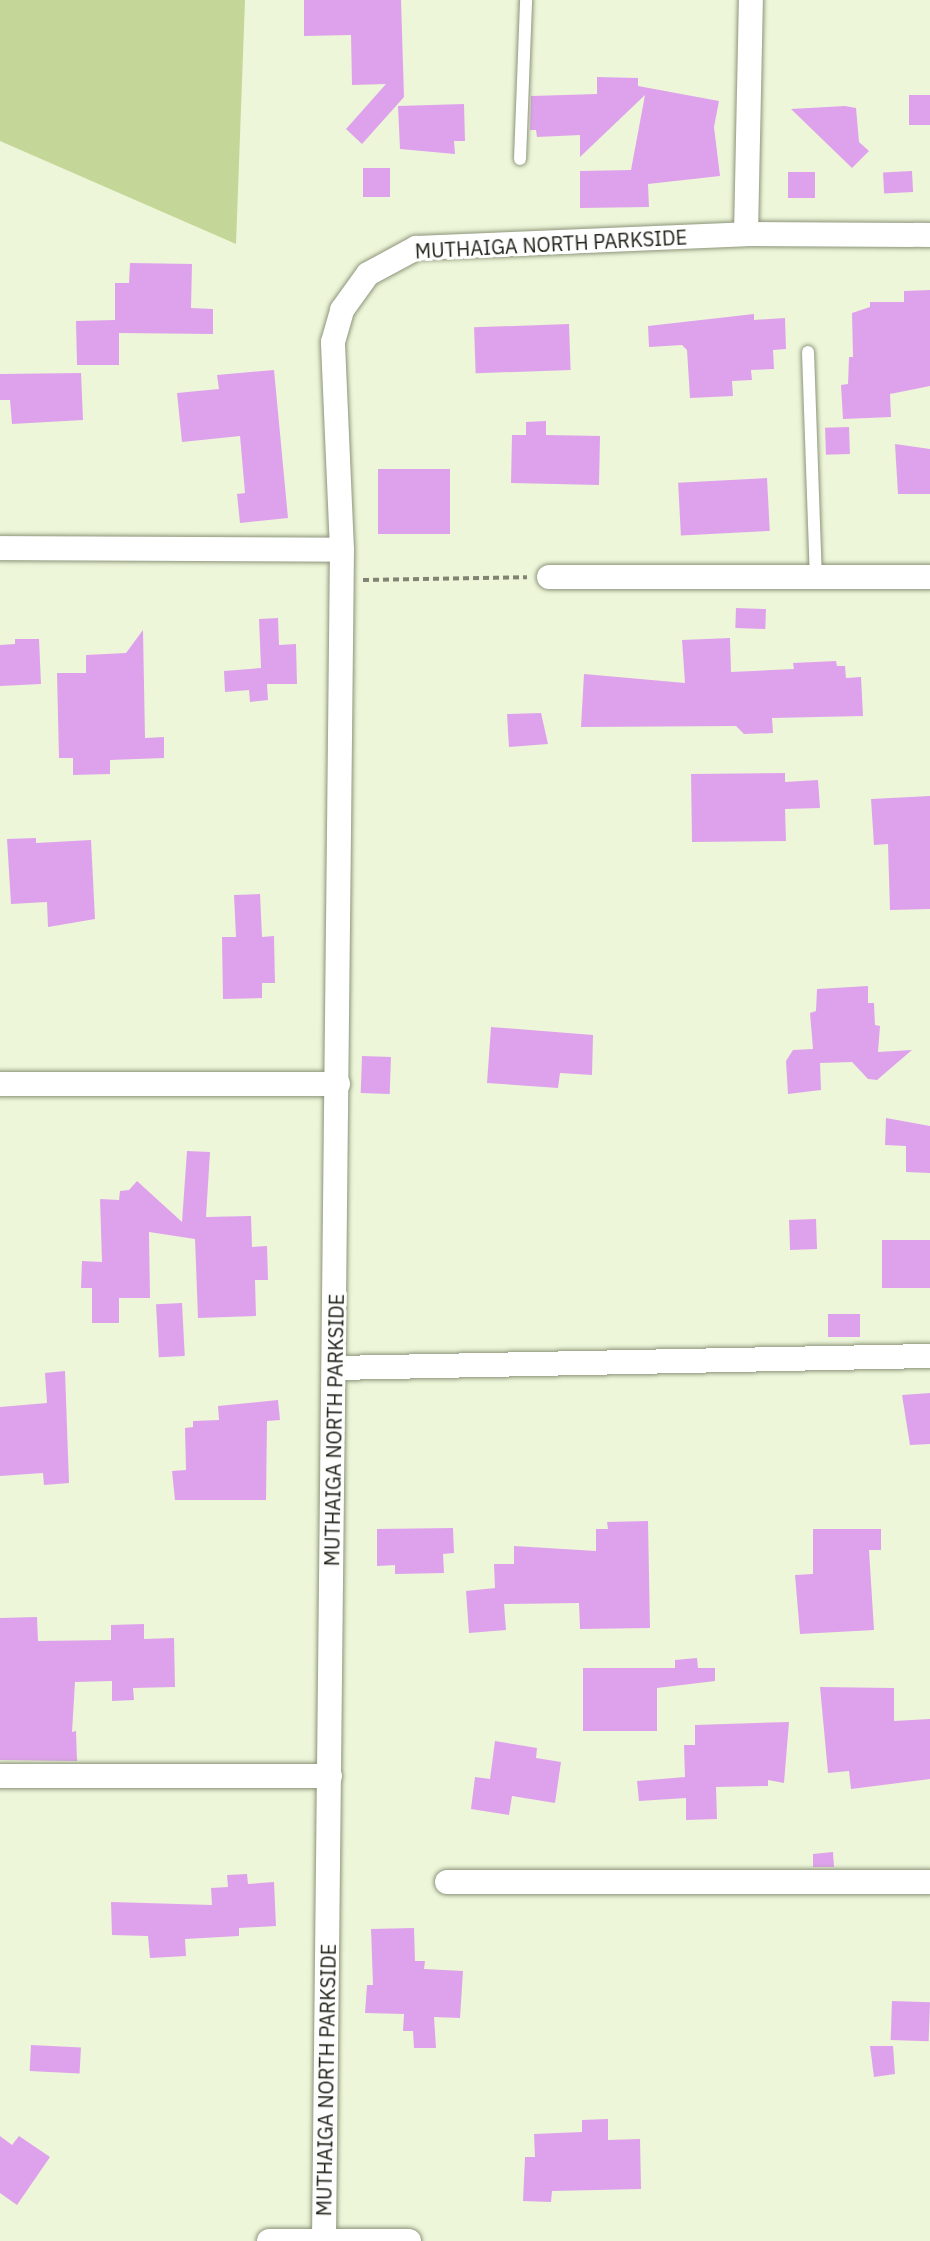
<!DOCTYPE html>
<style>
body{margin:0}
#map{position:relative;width:930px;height:2241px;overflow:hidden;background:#edf6d9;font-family:"IBM Plex Sans",sans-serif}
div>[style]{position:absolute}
.green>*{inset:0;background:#c4d698}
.building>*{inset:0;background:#dea2ec;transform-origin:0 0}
.path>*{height:4px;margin-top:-2px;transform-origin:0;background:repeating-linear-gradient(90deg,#7f8572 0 6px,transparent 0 10px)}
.roads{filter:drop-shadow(0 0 2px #8c947a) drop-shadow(0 0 2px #8c947a)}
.lane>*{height:12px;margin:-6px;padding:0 6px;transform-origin:6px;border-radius:6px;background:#fff}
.street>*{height:24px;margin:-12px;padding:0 12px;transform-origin:12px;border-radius:12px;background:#fff}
span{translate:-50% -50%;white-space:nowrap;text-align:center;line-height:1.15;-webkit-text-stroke:6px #fefefe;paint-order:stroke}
.street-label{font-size:20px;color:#1d2016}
</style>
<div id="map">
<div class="green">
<i style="clip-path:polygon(0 0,245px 0,236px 244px,0 141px)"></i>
</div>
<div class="building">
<i style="clip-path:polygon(304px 0,401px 0,404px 97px,362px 144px,346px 129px,386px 84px,352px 85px,351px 35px,304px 36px)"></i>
<i style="clip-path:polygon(597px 77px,638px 78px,638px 86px,719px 101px,714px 127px,720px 176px,648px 184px,649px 207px,580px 208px,580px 171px,631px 170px,645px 95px,580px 157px,580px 135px,537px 137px,536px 130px,530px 130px,531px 96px,597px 94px)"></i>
<i style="left:930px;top:95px;width:30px;height:21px;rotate:90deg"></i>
<i style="clip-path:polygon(464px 104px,465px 141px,454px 141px,455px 154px,400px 149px,398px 106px)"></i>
<i style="clip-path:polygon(845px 106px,856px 108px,859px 142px,869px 151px,852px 168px,791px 109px)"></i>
<i style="left:363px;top:168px;width:27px;height:29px"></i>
<i style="left:912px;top:171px;width:21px;height:29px;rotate:87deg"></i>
<i style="left:788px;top:172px;width:27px;height:26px"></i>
<i style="clip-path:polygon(130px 263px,192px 264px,191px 308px,213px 309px,213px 334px,119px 333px,119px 365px,77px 365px,76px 321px,115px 320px,115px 283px,129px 283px)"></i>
<i style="clip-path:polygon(930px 290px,930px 386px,890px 394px,891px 417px,843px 419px,841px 385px,848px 384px,849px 357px,853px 357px,852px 313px,870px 307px,870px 302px,904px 302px,904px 291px)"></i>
<i style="clip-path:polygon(754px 314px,754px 320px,785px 318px,786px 349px,773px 350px,774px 369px,751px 370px,752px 380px,732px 381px,733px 396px,690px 398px,687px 350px,682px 345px,649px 347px,648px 326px)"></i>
<i style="left:569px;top:324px;width:46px;height:95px;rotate:88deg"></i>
<i style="clip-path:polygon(274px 370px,288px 518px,240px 523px,237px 494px,245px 493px,240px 436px,182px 442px,177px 393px,219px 389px,217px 375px)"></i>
<i style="clip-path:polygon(81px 373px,83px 420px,12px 424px,10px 400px,0 400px,0 374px)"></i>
<i style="clip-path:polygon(546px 421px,546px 435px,600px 436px,599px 485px,511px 483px,512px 435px,526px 435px,526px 422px)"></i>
<i style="left:849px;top:427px;width:27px;height:24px;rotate:88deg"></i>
<i style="clip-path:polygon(895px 444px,930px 449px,930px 494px,898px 494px)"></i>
<i style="left:450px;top:469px;width:65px;height:72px;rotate:90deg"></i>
<i style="left:767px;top:478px;width:53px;height:89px;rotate:87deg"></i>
<i style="left:736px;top:608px;width:30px;height:20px;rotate:2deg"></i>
<i style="clip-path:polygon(278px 618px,279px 645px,296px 644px,297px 684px,267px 684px,268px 700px,250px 702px,249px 690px,225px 692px,224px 671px,261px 668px,259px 619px)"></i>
<i style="clip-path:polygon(143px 630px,145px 738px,164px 737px,164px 758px,110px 760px,110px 774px,73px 775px,73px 758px,59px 758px,57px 673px,86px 673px,86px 655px,126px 653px)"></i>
<i style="clip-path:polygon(730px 638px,731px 672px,794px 669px,793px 663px,836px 661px,837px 666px,845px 666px,846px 678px,861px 677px,863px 716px,772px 718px,773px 733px,744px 734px,736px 726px,581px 727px,584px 674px,685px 683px,682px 640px)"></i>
<i style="clip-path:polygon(15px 639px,39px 639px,41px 684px,0 686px,0 645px,15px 644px)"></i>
<i style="clip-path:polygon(541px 713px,548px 744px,509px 747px,507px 714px)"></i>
<i style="clip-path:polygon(785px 773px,785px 782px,818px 780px,820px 808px,785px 809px,786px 841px,692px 842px,691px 774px)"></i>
<i style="clip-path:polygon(930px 796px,930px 909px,890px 910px,888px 844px,874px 845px,871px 799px)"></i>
<i style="clip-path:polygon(36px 838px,36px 843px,91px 840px,95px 919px,48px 927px,47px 902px,11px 904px,7px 839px)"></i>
<i style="clip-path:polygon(260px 894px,262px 937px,274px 936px,275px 983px,262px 983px,262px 998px,223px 999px,222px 937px,236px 937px,234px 895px)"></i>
<i style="clip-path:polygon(868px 986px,868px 1003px,874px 1003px,875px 1025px,880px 1026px,878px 1052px,912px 1050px,877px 1080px,868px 1079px,852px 1062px,820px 1063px,821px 1090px,788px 1094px,786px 1061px,793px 1050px,813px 1049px,810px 1013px,816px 1011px,817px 989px)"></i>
<i style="clip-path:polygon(491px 1027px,593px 1035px,592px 1075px,560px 1073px,558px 1088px,487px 1083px)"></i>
<i style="left:362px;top:1056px;width:29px;height:37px;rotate:2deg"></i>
<i style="clip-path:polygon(886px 1118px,930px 1126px,930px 1173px,906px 1172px,906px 1146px,885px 1145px)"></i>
<i style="clip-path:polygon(187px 1151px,210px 1152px,206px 1217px,251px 1216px,252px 1247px,267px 1246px,268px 1280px,255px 1280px,256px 1316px,198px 1318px,195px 1239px,149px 1232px,150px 1298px,119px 1298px,119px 1323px,92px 1323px,92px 1288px,81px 1288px,82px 1261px,102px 1262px,100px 1199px,119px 1200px,120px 1191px,129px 1190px,137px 1181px,182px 1222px)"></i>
<i style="left:816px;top:1219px;width:30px;height:27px;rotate:88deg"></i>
<i style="left:930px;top:1240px;width:48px;height:48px;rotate:90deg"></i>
<i style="left:182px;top:1303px;width:53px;height:26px;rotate:87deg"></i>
<i style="left:860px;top:1314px;width:23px;height:32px;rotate:90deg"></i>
<i style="clip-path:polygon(65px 1371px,69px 1483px,44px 1485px,43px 1473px,0 1476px,0 1407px,47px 1403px,45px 1373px)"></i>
<i style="clip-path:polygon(930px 1393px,930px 1444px,910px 1445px,902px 1395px)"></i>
<i style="clip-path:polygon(278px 1400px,280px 1420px,267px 1421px,266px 1500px,175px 1500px,172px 1471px,186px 1470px,185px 1428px,193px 1427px,193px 1421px,219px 1420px,218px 1406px)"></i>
<i style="clip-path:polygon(648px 1521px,650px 1628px,580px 1629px,579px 1603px,504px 1604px,506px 1630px,469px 1633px,466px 1591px,495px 1588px,494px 1564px,514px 1564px,514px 1546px,596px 1551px,596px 1529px,608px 1529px,607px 1522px)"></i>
<i style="clip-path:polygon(453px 1528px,454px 1553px,443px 1554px,444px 1573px,395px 1574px,395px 1565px,377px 1566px,377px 1529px)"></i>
<i style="clip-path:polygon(813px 1529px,881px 1529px,881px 1550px,869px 1550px,874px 1630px,800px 1634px,795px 1575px,813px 1574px)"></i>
<i style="clip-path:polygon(37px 1617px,38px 1641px,111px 1640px,111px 1625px,144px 1624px,144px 1639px,174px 1638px,175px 1687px,133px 1688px,134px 1700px,112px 1701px,112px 1681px,75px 1682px,72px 1732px,76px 1731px,77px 1761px,0 1760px,0 1618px)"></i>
<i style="clip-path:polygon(697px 1658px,698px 1668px,715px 1668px,715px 1681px,657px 1688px,657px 1731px,583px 1731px,583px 1668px,675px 1668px,675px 1660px)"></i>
<i style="clip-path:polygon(820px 1687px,894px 1688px,894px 1721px,930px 1719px,930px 1779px,851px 1789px,849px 1771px,828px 1773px)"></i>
<i style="clip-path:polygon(789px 1722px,784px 1783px,768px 1780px,768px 1786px,716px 1787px,717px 1819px,686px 1820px,686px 1798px,639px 1801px,637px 1781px,685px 1777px,684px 1745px,695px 1745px,695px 1725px)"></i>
<i style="clip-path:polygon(495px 1741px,537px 1748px,536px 1758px,561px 1762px,555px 1803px,512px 1796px,509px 1815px,471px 1809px,475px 1777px,490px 1779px)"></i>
<i style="clip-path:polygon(833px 1852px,834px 1867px,813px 1867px,813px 1854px)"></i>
<i style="clip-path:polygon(247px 1874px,248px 1884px,274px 1882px,276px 1926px,239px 1928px,239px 1936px,185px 1939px,186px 1956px,150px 1958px,148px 1936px,112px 1935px,111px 1902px,212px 1905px,211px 1888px,228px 1887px,227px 1875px)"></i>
<i style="clip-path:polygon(414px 1928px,415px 1961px,425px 1961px,424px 1969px,463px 1971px,460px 2018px,434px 2017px,436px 2048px,414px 2048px,413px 2031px,403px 2031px,404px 2014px,365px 2013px,367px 1985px,373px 1985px,371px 1929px)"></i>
<i style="left:892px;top:2001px;width:38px;height:39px;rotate:2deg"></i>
<i style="left:31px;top:2045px;width:50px;height:26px;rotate:3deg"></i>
<i style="clip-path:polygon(870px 2046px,893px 2046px,895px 2074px,874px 2077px)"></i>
<i style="clip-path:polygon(608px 2119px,608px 2140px,640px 2139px,641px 2189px,552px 2191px,551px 2202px,523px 2201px,525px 2157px,535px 2157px,534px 2134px,582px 2132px,582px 2120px)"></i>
<i style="clip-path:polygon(0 2136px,12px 2145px,19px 2136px,50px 2157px,17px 2205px,0 2193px)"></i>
</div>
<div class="path">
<i style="left:363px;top:580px;width:164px;rotate:-1deg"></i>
</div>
<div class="roads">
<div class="lane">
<i style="left:520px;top:159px;width:159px;rotate:-87.8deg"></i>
<i style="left:808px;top:352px;width:225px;rotate:88deg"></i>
</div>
<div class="street">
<i style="left:746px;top:234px;width:234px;rotate:-88.8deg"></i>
<i style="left:0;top:548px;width:342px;rotate:0.3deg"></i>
<i style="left:549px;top:577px;width:381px"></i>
<i style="left:0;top:1084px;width:338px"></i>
<i style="left:336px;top:1368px;width:594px;rotate:-1.16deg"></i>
<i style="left:0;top:1776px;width:330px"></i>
<i style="left:447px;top:1882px;width:483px"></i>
<i style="left:324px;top:2239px;width:1689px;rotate:-89.39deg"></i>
<i style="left:342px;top:550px;width:208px;rotate:-92.5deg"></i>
<i style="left:333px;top:342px;width:33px;rotate:-74deg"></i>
<i style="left:342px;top:310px;width:44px;rotate:-54.2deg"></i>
<i style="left:368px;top:274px;width:55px;rotate:-28.4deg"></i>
<i style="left:416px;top:248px;width:330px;rotate:-2.4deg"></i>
<i style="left:746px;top:234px;width:184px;rotate:0.3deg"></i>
<i style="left:269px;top:2241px;width:140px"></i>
</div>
</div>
<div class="street-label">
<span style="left:551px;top:244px;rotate:-3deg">MUTHAIGA NORTH PARKSIDE</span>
<span style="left:334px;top:1430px;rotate:-89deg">MUTHAIGA NORTH PARKSIDE</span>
<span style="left:326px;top:2080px;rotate:-89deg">MUTHAIGA NORTH PARKSIDE</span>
</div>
</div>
